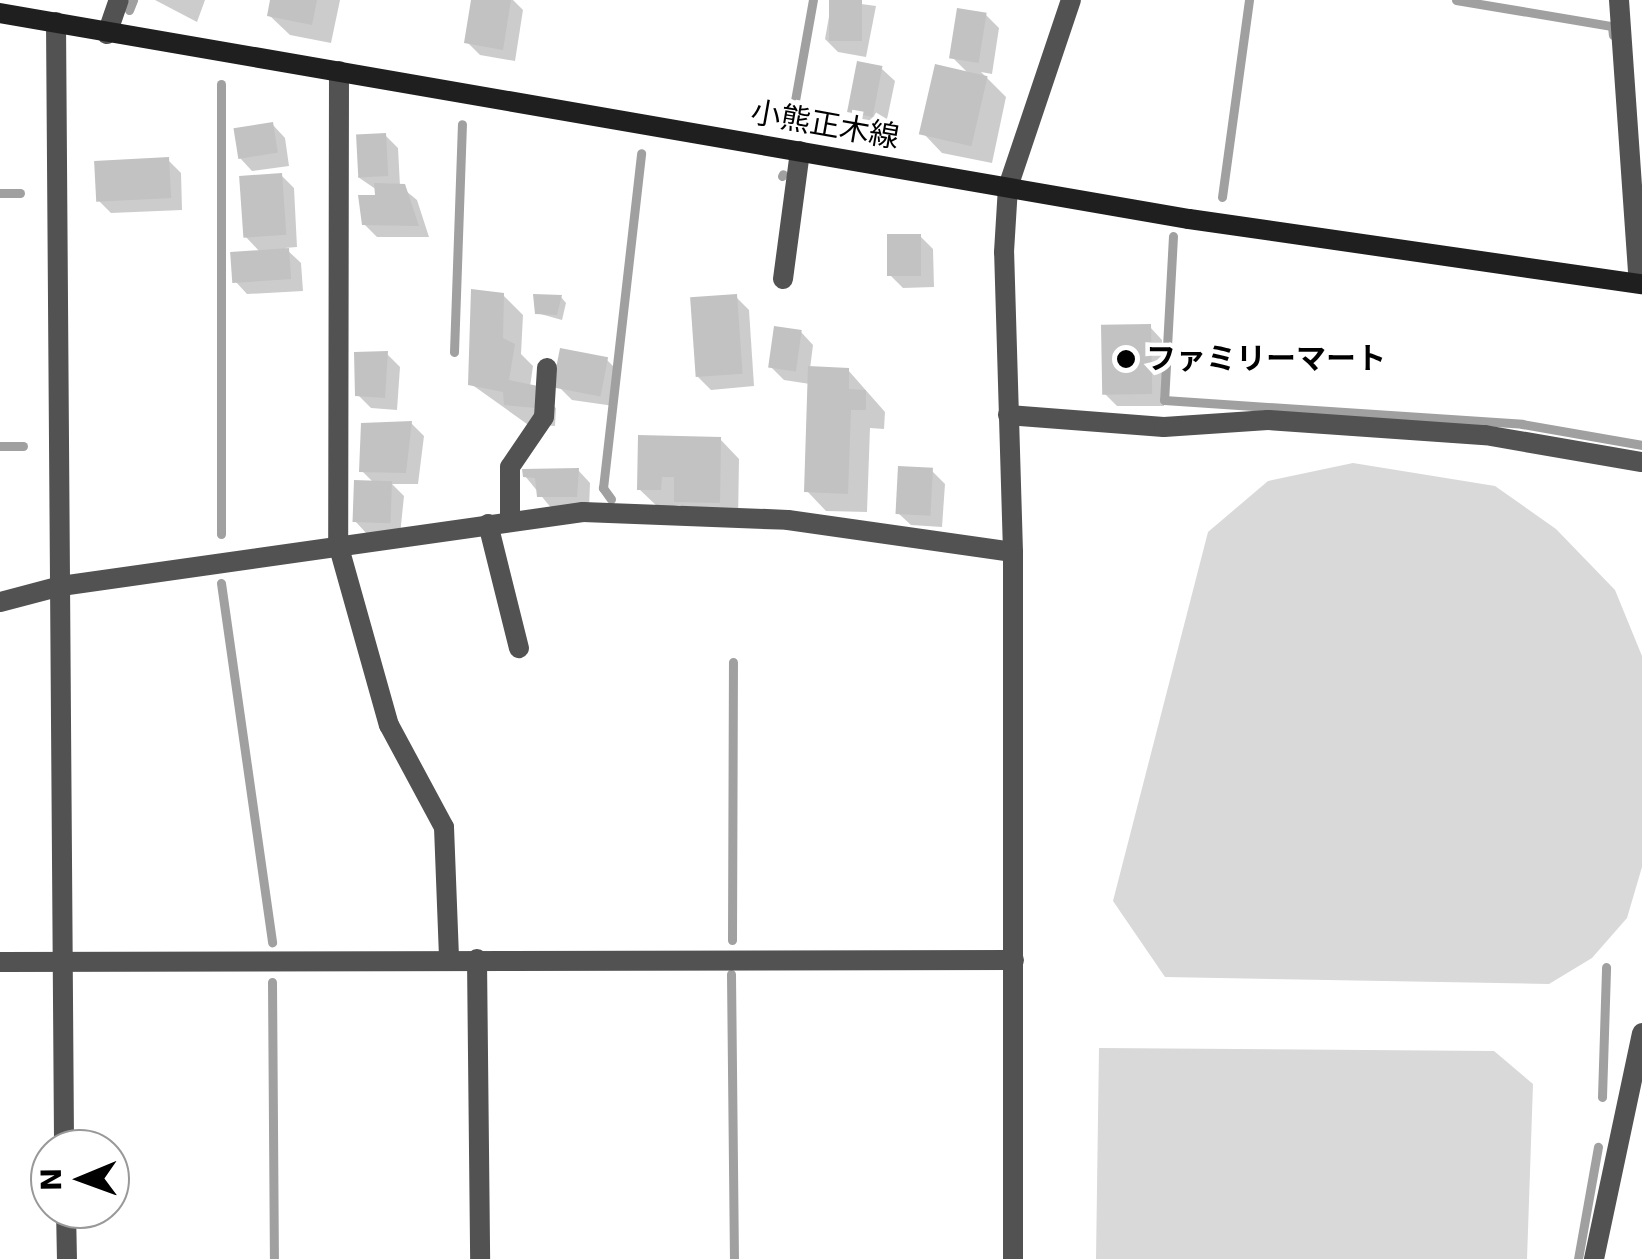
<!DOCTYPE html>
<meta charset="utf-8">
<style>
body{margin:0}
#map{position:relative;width:1642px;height:1259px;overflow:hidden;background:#fff;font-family:"DejaVu Sans","Noto Sans JP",sans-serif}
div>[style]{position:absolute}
.green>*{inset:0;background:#d9d9d9}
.shadow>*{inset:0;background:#0003}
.stream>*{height:9px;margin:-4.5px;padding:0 4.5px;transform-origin:4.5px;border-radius:4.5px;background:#a0a0a0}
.building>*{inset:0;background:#c2c2c2;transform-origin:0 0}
.minor>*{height:20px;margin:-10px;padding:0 10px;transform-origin:10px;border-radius:10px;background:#525252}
.tertiary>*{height:20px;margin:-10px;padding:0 10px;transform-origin:10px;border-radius:10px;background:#525252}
.secondary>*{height:20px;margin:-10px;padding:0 10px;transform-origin:10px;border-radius:10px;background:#1f1f1f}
.dots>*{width:28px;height:28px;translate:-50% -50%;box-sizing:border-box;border:5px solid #fff;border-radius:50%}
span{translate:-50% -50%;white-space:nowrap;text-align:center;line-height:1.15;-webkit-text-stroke:9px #fff;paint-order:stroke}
.street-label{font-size:30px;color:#000}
.poi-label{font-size:30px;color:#000;font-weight:700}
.left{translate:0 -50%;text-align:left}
.north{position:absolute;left:30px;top:1129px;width:100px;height:100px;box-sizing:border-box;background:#fff;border:2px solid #999;border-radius:50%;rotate:269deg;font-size:28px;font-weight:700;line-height:40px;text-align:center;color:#000}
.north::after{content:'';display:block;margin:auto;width:35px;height:45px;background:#000;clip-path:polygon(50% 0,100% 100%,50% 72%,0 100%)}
</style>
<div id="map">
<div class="green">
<i style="clip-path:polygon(1353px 463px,1495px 486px,1556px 529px,1615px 590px,1642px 656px,1642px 867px,1627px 918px,1592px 958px,1549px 984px,1165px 977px,1113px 901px,1208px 532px,1268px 481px)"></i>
<i style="clip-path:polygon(1099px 1048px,1494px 1051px,1533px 1084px,1527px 1259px,1096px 1259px)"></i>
</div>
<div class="shadow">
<i style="clip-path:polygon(155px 0,205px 0,197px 22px)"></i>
<i style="clip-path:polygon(273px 0,340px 0,331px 43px,290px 35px,270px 16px)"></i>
<i style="clip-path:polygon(474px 0,513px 0,523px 10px,515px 61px,480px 55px,467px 42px)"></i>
<i style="clip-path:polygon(832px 0,876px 6px,866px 57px,838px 52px,825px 39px)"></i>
<i style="clip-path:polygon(986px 15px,999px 28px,992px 74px,981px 72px,1006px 97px,992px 163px,942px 153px,923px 133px,969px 74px,952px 57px)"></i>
<i style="clip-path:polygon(882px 69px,895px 81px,885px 129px,863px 124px,850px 111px)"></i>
<i style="clip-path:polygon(273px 125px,285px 138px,289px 166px,252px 171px,240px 158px)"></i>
<i style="clip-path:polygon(385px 135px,398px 148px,400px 186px,417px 200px,429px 237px,377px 237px,364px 224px,377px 190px,358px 177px)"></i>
<i style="clip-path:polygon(168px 160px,181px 173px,182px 210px,111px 213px,98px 200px)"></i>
<i style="clip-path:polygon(281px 175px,294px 188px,297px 247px,285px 248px,301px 263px,303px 291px,247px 294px,235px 281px,260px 252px,245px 236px)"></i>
<i style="clip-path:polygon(920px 236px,933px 249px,934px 287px,903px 288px,890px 275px)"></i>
<i style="clip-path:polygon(503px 295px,523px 315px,521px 354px,533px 366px,530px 387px,556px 408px,555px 426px,527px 424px,471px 384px)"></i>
<i style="clip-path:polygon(561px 297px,566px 303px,562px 320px,537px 313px)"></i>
<i style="clip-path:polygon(736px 297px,749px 310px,754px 386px,711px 390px,698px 377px)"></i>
<i style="clip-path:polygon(1150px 327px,1162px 340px,1164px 406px,1117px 406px,1104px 393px)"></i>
<i style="clip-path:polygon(801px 332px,813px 345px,810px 369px,848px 370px,885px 412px,884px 429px,870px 428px,867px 512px,826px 511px,807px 491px,810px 384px,784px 380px,771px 367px)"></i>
<i style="clip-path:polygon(387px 354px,400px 367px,397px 410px,371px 408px,358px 395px)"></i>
<i style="clip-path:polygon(606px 359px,619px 372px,614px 406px,572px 400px,559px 387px)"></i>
<i style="clip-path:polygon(411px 423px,424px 436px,418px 484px,392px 484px,404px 496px,400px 535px,367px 534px,355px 521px,374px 483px,362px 471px)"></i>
<i style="clip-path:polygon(720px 439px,739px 459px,738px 522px,696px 521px,680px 505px,659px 508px,639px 489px)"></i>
<i style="clip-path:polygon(578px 470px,590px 483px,589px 509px,552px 509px,525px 476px)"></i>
<i style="clip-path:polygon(932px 471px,945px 484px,942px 527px,911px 525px,898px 513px)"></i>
</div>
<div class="stream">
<i style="left:1456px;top:0;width:158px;rotate:9.5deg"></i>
<i style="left:1612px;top:26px;width:9px;rotate:84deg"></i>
<i style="left:129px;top:10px;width:11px;rotate:-68deg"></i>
<i style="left:221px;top:84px;width:450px;rotate:90deg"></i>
<i style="left:791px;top:123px;width:125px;rotate:-79.9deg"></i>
<i style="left:782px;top:176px;width:2px;rotate:-63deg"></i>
<i style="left:0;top:193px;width:20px"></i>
<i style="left:1222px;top:197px;width:199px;rotate:-82.2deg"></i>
<i style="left:1173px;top:236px;width:164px;rotate:93.1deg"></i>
<i style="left:1164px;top:400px;width:359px;rotate:3.8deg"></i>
<i style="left:1522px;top:424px;width:122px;rotate:9.9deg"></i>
<i style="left:454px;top:352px;width:228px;rotate:-88deg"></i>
<i style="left:0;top:446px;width:23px"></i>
<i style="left:611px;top:499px;width:14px;rotate:-126deg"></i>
<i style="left:603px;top:488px;width:337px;rotate:-83.5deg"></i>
<i style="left:221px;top:583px;width:363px;rotate:81.9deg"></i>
<i style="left:732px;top:940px;width:278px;rotate:-89.8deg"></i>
<i style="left:731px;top:974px;width:285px;rotate:89.4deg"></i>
<i style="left:272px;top:982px;width:277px;rotate:89.6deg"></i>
<i style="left:1602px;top:1097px;width:130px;rotate:-88.2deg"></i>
<i style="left:1578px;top:1259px;width:114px;rotate:-79.9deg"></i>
</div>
<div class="building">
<i style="clip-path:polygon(270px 0,317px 0,312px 25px,267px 16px)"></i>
<i style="clip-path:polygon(471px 0,511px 0,503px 50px,464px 43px)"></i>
<i style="left:829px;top:0;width:33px;height:41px"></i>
<i style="left:957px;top:8px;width:30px;height:51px;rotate:9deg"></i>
<i style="left:857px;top:61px;width:26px;height:52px;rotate:11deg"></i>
<i style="left:935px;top:64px;width:54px;height:72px;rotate:13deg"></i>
<i style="left:273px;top:122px;width:31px;height:40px;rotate:81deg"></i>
<i style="left:386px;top:133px;width:43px;height:30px;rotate:87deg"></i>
<i style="left:169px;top:157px;width:41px;height:75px;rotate:87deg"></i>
<i style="left:282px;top:173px;width:62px;height:43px;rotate:86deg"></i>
<i style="clip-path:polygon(374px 183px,405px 184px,419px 226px,362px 225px,358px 195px,375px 195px)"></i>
<i style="left:887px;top:234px;width:34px;height:42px"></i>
<i style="left:289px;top:248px;width:31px;height:59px;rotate:86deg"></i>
<i style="clip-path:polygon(471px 289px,504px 293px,503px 338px,515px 344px,509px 380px,538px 386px,536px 408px,504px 405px,503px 392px,468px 385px)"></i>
<i style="clip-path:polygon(533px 294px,562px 295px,557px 315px,535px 314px)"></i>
<i style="left:737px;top:294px;width:80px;height:47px;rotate:86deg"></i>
<i style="left:1151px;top:324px;width:70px;height:50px;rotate:89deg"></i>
<i style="left:774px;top:326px;width:28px;height:42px;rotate:8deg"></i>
<i style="left:560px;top:348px;width:49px;height:40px;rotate:11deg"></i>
<i style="clip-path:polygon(388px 351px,385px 398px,355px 396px,354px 352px)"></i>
<i style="clip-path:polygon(808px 366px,849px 368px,849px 389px,866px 390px,866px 410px,851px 410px,848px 494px,804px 492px)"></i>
<i style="clip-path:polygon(412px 421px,406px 473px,359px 472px,361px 423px)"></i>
<i style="clip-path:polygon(638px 435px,721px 437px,720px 503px,674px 502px,674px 477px,662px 477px,661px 490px,637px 490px)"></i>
<i style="left:898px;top:466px;width:35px;height:48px;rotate:3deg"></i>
<i style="clip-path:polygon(579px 468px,577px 497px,537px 497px,535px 478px,523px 477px,522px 469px)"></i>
<i style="left:354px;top:480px;width:38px;height:42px;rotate:2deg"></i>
</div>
<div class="minor">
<i style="left:1619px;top:0;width:284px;rotate:86deg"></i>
<i style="left:107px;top:34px;width:36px;rotate:-71deg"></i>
<i style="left:339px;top:71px;width:473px;rotate:90.1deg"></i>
<i style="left:338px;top:544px;width:188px;rotate:74.3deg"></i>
<i style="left:389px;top:725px;width:116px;rotate:61.7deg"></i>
<i style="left:444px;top:827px;width:131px;rotate:87.8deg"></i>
<i style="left:783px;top:279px;width:129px;rotate:-82.4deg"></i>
<i style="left:1008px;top:415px;width:156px;rotate:4.4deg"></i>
<i style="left:1164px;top:427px;width:104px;rotate:-3.9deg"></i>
<i style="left:1268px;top:420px;width:218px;rotate:4deg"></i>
<i style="left:1485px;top:435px;width:159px;rotate:9.8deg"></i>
<i style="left:510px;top:521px;width:54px;rotate:-90deg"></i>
<i style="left:510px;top:467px;width:60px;rotate:-55.8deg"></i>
<i style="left:544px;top:417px;width:49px;rotate:-86.5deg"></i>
<i style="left:488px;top:524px;width:128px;rotate:76deg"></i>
<i style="left:0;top:602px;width:63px;rotate:-14.7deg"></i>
<i style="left:61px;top:586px;width:527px;rotate:-8.07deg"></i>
<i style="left:583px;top:512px;width:205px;rotate:2.2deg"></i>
<i style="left:788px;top:520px;width:227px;rotate:8.1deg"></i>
<i style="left:477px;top:959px;width:300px;rotate:89.4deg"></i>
<i style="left:0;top:962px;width:1014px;rotate:-0.11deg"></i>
<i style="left:1594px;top:1259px;width:231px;rotate:-78deg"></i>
</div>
<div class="tertiary">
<i style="left:56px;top:22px;width:1127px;rotate:89.59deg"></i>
<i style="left:66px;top:1209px;width:50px;rotate:88.9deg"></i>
<i style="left:1013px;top:1259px;width:707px;rotate:-90deg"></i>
<i style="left:1013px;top:552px;width:300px;rotate:-91.7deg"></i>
<i style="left:1004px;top:252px;width:65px;rotate:-86.5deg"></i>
<i style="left:1008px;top:187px;width:197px;rotate:-71.4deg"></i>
</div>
<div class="secondary">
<i style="left:0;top:13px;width:1207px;rotate:9.83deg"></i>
<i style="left:1189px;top:219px;width:458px;rotate:8.2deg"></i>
</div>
<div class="dots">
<i style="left:1126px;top:359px;background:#000"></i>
</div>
<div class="street-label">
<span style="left:825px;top:125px;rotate:10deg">小熊正木線</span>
</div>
<div class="poi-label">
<span class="left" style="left:1146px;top:359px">ファミリーマート</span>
</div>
<div class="north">N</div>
</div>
